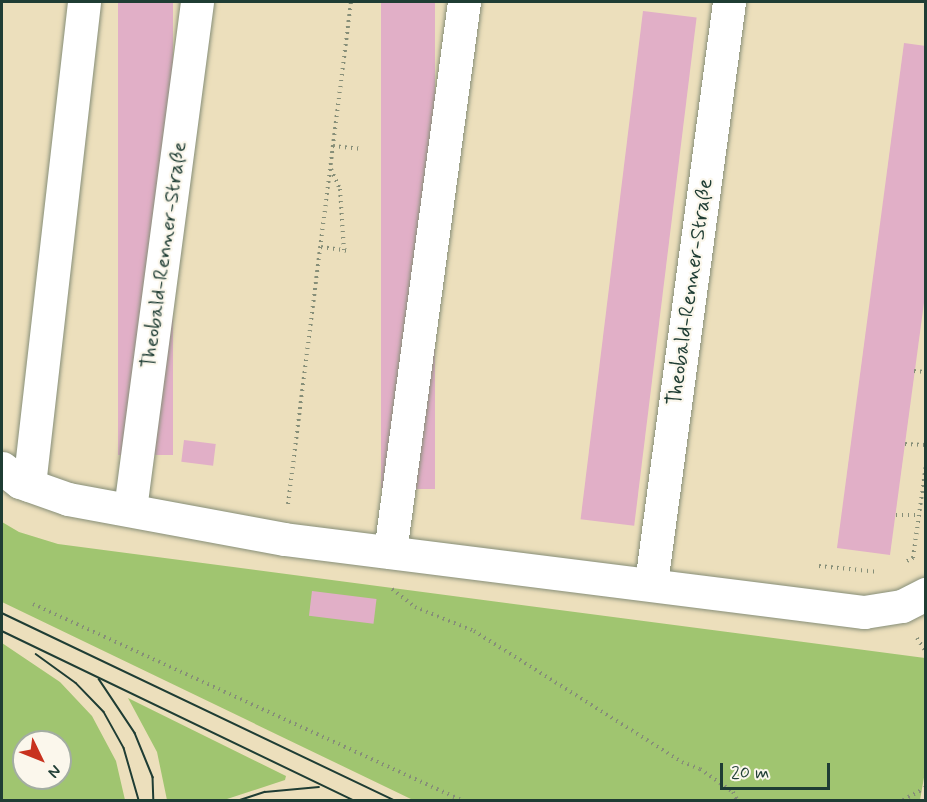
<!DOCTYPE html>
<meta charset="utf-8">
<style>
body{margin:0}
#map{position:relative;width:927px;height:802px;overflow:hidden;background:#ecdfbc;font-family:Mynerve,sans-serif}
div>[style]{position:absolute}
.green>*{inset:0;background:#a0c570}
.building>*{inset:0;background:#e1afc7;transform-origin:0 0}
.path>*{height:4px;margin-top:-2px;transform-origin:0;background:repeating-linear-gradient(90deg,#868e78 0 1.5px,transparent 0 6px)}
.roads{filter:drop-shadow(0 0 2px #868e78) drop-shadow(0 0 2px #868e78)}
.minor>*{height:33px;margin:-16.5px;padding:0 16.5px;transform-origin:16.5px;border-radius:16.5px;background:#fff}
.tram>*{height:1.5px;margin:-0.75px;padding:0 0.75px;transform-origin:0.75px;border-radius:0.75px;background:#1f3d34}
span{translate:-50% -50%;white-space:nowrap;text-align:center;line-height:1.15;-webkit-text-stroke:4.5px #fbf7ec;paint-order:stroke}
.street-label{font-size:21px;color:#1f3d34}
.frame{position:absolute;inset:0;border:3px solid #1f3d34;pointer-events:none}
.north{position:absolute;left:12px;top:730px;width:60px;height:60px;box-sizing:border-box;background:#fbf7ec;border:2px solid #a3ada2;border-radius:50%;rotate:133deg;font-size:16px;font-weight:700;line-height:24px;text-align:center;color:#1f3d34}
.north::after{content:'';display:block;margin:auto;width:21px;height:27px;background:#c8321e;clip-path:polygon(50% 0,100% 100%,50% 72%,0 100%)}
.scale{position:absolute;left:720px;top:763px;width:110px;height:27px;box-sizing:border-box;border:3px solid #1f3d34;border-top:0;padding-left:8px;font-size:18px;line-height:21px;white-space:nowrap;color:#1f3d34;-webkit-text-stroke:4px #fbf7ec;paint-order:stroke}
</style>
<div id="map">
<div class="green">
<i style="clip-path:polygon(2px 522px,19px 532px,58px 544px,925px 658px,926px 766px,920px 800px,413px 800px,2px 602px)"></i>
<i style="clip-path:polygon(evenodd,2px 643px,60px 682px,92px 716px,116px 761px,125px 800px,2px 800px,2px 643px,24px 742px,60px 742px,60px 778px,24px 778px,24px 742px)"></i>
<i style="clip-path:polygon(128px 698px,286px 776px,285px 780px,224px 800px,167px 800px,157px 752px)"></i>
</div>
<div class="building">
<i style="left:118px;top:2px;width:55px;height:453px"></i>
<i style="left:381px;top:2px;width:54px;height:487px"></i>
<i style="left:643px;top:11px;width:54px;height:512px;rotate:7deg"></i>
<i style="clip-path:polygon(904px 43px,926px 46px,926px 288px,890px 555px,837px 548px)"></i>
<i style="left:184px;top:440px;width:32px;height:22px;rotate:7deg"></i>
<i style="left:312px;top:591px;width:65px;height:25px;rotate:7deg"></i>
</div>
<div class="path">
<i style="left:333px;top:146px;width:29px;rotate:6deg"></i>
<i style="left:331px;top:169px;width:22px;rotate:66deg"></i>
<i style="left:340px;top:189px;width:61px;rotate:86.2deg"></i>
<i style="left:321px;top:247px;width:27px;rotate:8deg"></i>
<i style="left:924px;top:297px;width:2px"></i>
<i style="left:914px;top:371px;width:12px;rotate:5deg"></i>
<i style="left:905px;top:444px;width:21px;rotate:3deg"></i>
<i style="left:288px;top:504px;width:506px;rotate:-82.85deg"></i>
<i style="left:896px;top:515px;width:23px"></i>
<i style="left:907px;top:561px;width:7px;rotate:-27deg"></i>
<i style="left:913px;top:558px;width:95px;rotate:-82.1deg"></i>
<i style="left:819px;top:566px;width:60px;rotate:5.7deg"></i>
<i style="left:392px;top:589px;width:29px;rotate:38deg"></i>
<i style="left:415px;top:607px;width:64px;rotate:22.1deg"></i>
<i style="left:474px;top:631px;width:246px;rotate:32.2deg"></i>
<i style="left:682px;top:762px;width:19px;rotate:21deg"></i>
<i style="left:700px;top:769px;width:40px;rotate:34.9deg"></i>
<i style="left:733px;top:792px;width:9px;rotate:63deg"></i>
<i style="left:33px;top:604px;width:471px;rotate:24.6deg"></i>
<i style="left:917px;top:638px;width:17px;rotate:57deg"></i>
<i style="left:903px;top:800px;width:26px;rotate:-29deg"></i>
</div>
<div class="roads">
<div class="minor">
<i style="left:2px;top:468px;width:23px;rotate:38deg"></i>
<i style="left:20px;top:482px;width:51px;rotate:19.5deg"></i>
<i style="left:68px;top:499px;width:220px;rotate:10.5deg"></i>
<i style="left:284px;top:539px;width:585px;rotate:7.17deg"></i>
<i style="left:864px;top:612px;width:38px;rotate:-9deg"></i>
<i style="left:902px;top:606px;width:27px;rotate:-27deg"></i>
<i style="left:29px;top:485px;width:486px;rotate:-83.5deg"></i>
<i style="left:130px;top:509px;width:511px;rotate:-82.47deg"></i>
<i style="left:390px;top:552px;width:555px;rotate:-82.34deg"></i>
<i style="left:651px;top:583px;width:586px;rotate:-82.35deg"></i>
</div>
</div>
<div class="tram">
<i style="left:2px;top:613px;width:434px;rotate:25.5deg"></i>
<i style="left:2px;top:631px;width:390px;rotate:25.7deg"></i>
<i style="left:36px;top:654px;width:49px;rotate:35.9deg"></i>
<i style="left:76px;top:683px;width:40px;rotate:46deg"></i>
<i style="left:104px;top:712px;width:41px;rotate:60.9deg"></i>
<i style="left:124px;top:748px;width:54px;rotate:73.9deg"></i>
<i style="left:99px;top:679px;width:65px;rotate:56.3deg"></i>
<i style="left:135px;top:733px;width:48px;rotate:67.8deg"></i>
<i style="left:153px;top:777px;width:23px;rotate:88deg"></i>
<i style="left:240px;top:800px;width:26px;rotate:-18deg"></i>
<i style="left:265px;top:792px;width:54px;rotate:-5.3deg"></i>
</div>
<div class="street-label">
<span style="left:164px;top:255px;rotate:-82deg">Theobald-Renner-Straße</span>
<span style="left:690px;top:292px;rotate:-82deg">Theobald-Renner-Straße</span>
</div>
<div class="frame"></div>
<div class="north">N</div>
<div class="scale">20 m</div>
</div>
